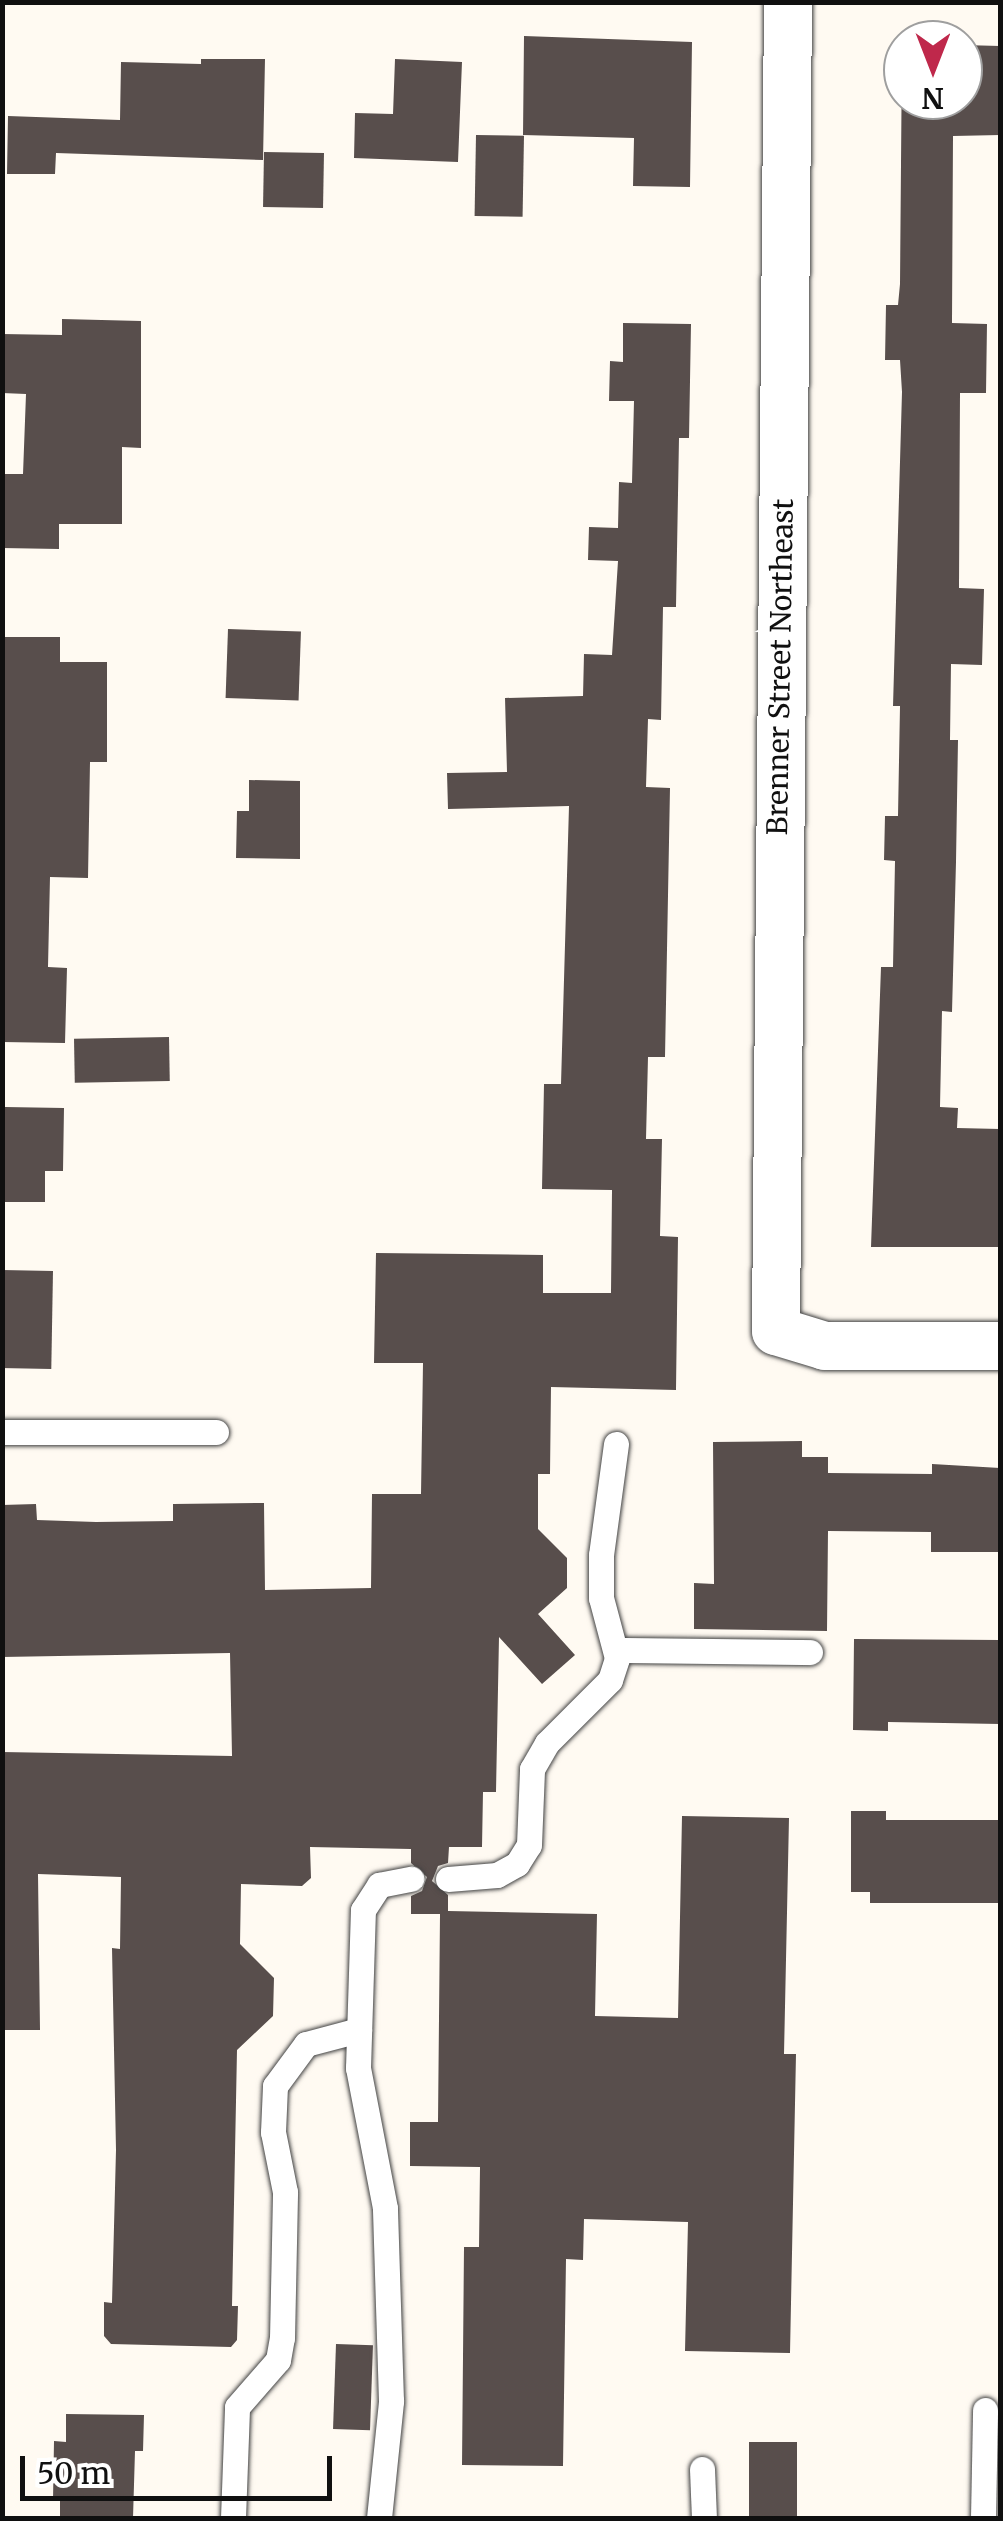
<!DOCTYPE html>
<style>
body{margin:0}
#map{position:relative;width:1003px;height:2521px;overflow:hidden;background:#fffaf2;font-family:Merriweather,serif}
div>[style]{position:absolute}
.building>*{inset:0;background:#584e4c;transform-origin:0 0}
.roads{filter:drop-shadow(0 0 2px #434343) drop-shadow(0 0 2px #434343)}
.service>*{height:25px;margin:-12.5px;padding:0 12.5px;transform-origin:12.5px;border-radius:12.5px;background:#fff}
.minor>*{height:48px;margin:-24px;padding:0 24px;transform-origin:24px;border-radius:24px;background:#fff}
span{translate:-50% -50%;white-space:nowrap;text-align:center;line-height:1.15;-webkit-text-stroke:10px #fff;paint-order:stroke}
.street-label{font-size:28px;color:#101010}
.frame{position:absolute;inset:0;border:5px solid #101010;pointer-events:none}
.north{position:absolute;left:883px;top:20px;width:100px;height:100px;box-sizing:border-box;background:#fff;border:2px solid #9f9f9f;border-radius:50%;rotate:180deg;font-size:28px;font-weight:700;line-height:40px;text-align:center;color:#101010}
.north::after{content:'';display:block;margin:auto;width:35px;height:45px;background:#bf284b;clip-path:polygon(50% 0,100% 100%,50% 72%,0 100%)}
.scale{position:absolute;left:20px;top:2456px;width:312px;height:45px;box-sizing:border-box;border:5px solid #101010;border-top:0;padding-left:12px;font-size:30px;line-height:35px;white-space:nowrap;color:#101010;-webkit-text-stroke:8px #fff;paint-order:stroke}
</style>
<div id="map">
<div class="building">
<i style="clip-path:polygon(524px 36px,692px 42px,690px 187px,633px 186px,634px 138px,523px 135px)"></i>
<i style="clip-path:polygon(902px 45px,903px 100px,963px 100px,963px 45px,1000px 46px,1000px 135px,953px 136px,952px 323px,987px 324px,986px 393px,960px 393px,959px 588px,984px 589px,982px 665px,951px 664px,950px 740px,958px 740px,956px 862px,952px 1012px,942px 1011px,940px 1107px,958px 1108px,957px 1128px,1000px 1129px,1000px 1247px,871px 1247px,881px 967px,893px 967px,895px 861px,884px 860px,885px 816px,898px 816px,900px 706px,893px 706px,902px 392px,900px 360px,885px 360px,886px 305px,898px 305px,900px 284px)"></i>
<i style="clip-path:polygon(201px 59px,265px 59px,263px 160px,56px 153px,55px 174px,7px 174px,8px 116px,120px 120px,121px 62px,201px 64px)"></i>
<i style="clip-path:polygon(395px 59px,462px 62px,458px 162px,354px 158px,355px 113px,393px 114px)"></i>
<i style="left:476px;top:135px;width:48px;height:81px;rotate:1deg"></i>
<i style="left:264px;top:152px;width:60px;height:55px;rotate:1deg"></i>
<i style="clip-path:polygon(62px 319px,141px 321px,141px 448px,122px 447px,122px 524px,59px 524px,59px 549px,2px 548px,2px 474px,23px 474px,26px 394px,2px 393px,2px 334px,62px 335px)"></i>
<i style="clip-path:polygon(623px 323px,691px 324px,689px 438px,679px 438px,676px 607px,663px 607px,661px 720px,648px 719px,646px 787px,670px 788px,665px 1057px,648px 1057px,646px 1139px,662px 1139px,660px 1236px,678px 1237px,676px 1390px,551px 1387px,550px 1474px,538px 1474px,538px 1529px,567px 1558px,567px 1588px,538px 1614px,575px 1655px,542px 1684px,499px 1637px,496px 1792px,483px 1792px,482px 1847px,449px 1847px,448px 1863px,438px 1866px,432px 1881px,448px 1895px,448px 1911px,597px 1914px,595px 2016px,678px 2018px,682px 1816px,789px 1818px,784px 2054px,796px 2054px,790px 2353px,685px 2351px,688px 2222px,584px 2219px,583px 2260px,566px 2259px,563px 2466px,462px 2465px,464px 2247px,479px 2247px,480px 2167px,410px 2166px,410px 2122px,438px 2122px,440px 1914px,411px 1914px,411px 1896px,422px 1891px,427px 1877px,411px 1863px,411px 1849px,310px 1847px,311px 1878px,302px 1886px,241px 1884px,240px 1944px,274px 1978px,273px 2016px,237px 2050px,232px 2306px,238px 2306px,237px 2340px,231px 2347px,111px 2344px,104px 2336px,104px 2302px,112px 2303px,116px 2150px,112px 1948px,120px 1949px,121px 1877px,38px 1874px,40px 2030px,2px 2030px,2px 1752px,232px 1756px,230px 1653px,2px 1657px,2px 1505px,36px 1504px,37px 1520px,96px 1522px,173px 1521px,173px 1504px,264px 1503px,265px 1590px,371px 1588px,372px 1494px,421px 1494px,423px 1363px,374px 1363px,376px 1253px,543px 1255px,543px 1293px,611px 1293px,612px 1190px,542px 1189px,544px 1084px,561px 1084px,569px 806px,448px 809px,447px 773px,507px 772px,505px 698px,583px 696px,584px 654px,612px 655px,618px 561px,588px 560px,589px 527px,618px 528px,619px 482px,632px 483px,634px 401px,609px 401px,610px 361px,623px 362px)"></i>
<i style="left:228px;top:629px;width:73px;height:69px;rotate:2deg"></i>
<i style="clip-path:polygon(2px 637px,60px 637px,60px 662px,107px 662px,107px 762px,90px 762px,88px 878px,50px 877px,48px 967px,67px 968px,65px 1043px,2px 1042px)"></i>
<i style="clip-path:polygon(249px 780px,300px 781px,300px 859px,236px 858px,237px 811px,249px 811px)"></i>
<i style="left:169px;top:1037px;width:44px;height:95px;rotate:89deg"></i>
<i style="clip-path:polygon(5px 1107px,64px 1108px,63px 1171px,45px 1171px,45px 1202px,2px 1202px)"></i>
<i style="left:2px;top:1270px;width:51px;height:98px;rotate:1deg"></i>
<i style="clip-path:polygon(802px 1441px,802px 1457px,828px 1457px,828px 1473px,932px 1474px,932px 1464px,1000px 1468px,1000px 1552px,931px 1552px,931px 1532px,828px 1531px,827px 1631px,694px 1629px,694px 1583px,714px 1584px,713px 1442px)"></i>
<i style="clip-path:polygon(854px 1639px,1000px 1640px,1000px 1724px,888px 1722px,888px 1731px,853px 1730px)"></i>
<i style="clip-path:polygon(851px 1811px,886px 1811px,886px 1820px,1000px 1820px,1000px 1903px,870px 1903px,870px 1892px,851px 1892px)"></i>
<i style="left:336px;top:2344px;width:37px;height:85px;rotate:2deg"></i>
<i style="clip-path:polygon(66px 2414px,144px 2415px,143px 2451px,135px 2451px,133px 2518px,60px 2518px,60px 2500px,53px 2500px,54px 2441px,66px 2442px)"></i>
<i style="left:749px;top:2442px;width:48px;height:76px"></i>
</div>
<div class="roads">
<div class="service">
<i style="left:2px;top:1432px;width:214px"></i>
<i style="left:616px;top:1650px;width:194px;rotate:0.6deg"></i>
<i style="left:448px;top:1879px;width:49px;rotate:-4.7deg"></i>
<i style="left:497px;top:1875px;width:23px;rotate:-29deg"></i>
<i style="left:517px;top:1864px;width:22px;rotate:-58deg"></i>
<i style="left:529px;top:1845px;width:76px;rotate:-87.7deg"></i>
<i style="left:532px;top:1769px;width:30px;rotate:-60deg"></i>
<i style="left:547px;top:1743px;width:89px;rotate:-45deg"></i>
<i style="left:610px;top:1680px;width:23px;rotate:-72deg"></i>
<i style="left:617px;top:1658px;width:62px;rotate:-104.9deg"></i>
<i style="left:601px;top:1598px;width:43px;rotate:-90deg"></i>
<i style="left:601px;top:1555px;width:112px;rotate:-82.3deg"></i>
<i style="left:702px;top:2469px;width:49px;rotate:87.7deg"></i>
<i style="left:233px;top:2518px;width:111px;rotate:-87.9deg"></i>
<i style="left:237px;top:2407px;width:62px;rotate:-48.9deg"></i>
<i style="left:278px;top:2360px;width:22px;rotate:-80deg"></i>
<i style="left:282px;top:2338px;width:146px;rotate:-88.8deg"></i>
<i style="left:285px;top:2192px;width:61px;rotate:-101.3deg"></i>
<i style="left:273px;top:2132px;width:46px;rotate:-87.5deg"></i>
<i style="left:275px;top:2086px;width:52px;rotate:-53.6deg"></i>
<i style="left:306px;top:2044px;width:55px;rotate:-14.8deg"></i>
<i style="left:379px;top:2518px;width:118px;rotate:-84.1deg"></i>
<i style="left:391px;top:2401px;width:193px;rotate:-91.8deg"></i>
<i style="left:385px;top:2208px;width:143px;rotate:-100.9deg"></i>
<i style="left:358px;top:2068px;width:158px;rotate:-88.2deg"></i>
<i style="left:363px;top:1910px;width:30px;rotate:-57deg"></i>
<i style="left:379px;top:1885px;width:33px;rotate:-11deg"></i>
<i style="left:983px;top:2518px;width:108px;rotate:-88.9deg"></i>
</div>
<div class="minor">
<i style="left:788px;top:2px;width:1329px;rotate:90.52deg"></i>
<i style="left:776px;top:1331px;width:51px;rotate:17deg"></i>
<i style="left:825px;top:1346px;width:175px"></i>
</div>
</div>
<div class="street-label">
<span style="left:780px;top:667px;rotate:-89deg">Brenner Street Northeast</span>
</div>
<div class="frame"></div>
<div class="north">N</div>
<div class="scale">50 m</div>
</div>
